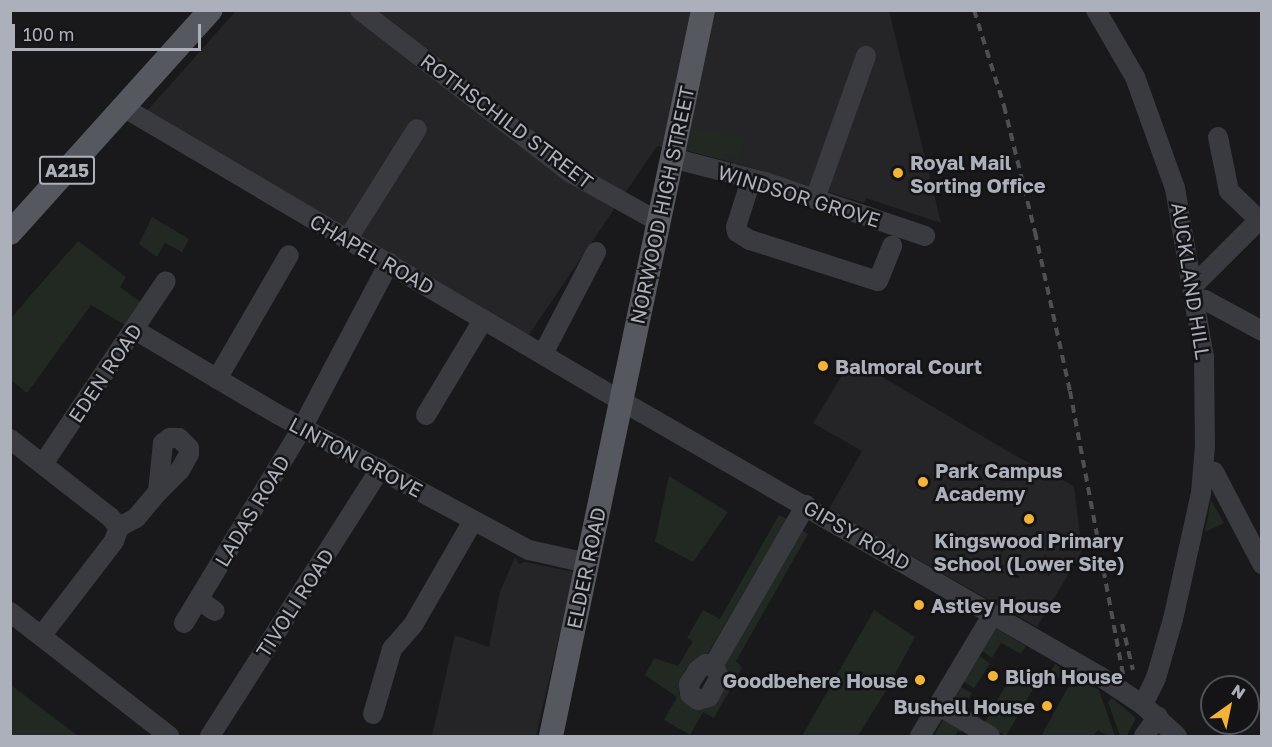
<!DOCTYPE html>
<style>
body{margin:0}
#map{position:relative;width:1272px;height:747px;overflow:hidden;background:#19191b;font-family:"Golos Text",sans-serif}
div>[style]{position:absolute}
.built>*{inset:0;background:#252528}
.green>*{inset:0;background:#212922;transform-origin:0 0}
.minor>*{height:20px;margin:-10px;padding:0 10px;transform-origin:10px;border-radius:10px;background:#3a3b40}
.major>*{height:24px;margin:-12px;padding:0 12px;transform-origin:12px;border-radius:12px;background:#56585f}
.rail>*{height:4px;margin-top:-2px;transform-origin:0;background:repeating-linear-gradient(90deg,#4d4f55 0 8px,transparent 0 14px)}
.dots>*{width:16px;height:16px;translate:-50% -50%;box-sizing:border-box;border:3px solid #141416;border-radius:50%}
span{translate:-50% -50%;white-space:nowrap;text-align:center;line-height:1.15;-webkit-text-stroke:5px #141416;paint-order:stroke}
.shield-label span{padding:2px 4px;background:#141416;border:2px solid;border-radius:4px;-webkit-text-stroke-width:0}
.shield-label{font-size:18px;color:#abb0bb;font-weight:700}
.street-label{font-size:20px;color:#abb0bb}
.poi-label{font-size:20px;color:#abb0bb;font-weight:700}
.left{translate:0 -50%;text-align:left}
.right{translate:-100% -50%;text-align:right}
.frame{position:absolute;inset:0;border:12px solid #abb0bb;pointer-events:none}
.north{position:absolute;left:1200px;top:675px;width:60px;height:60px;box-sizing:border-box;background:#141416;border:2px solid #505258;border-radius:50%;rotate:33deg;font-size:16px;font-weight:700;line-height:24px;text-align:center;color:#abb0bb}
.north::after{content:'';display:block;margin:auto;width:21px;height:27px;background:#f3b339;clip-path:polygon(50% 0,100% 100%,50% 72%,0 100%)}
.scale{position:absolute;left:12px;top:24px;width:189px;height:27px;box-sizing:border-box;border:3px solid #abb0bb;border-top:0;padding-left:8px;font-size:18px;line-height:21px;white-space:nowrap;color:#abb0bb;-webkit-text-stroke:4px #141416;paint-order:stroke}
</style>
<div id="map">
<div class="built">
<i style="clip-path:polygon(236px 11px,889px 11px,941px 223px,866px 198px,864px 203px,756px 169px,686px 150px,657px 146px,528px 336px,146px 112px)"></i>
<i style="clip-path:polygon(852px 359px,1016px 456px,1074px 486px,1082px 551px,1037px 627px,829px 509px,862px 451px,813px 423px)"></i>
<i style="clip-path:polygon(515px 557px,519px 564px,525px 562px,574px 572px,536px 736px,432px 736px,455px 635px,489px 647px,500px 592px)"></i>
</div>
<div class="green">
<i style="clip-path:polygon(690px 128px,744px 138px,738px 165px,733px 163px,735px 156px,726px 153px,723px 160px,686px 150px)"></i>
<i style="clip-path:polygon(152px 217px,189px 239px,182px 252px,165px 243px,157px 257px,139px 244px)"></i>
<i style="clip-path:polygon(78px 241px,126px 277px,120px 287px,146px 306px,130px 328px,91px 305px,27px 393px,11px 380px,11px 318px)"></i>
<i style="clip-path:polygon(669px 476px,728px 512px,693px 562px,655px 542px)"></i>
<i style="clip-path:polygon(1211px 500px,1224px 523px,1205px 532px)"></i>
<i style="clip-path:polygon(779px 515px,787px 519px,707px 655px,685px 670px,679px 693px,682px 699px,728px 678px,725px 662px,798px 527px,808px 534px,736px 661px,742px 668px,714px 718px,703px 712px,690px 735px,664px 720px,677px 697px,645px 675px,654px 658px,678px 666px,693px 641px,687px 638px,703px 610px,720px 619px)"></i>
<i style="clip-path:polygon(874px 610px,915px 637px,887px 689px,858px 736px,802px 736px)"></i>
<i style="clip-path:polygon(995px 628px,1026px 646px,1021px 654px,1001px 643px,992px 658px,982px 651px)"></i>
<i style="left:979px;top:656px;width:13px;height:30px;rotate:32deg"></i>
<i style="clip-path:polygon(1055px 664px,1099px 690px,1115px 736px,1108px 736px,1098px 730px,1093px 736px,1041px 736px,1070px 684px,1050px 673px)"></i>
<i style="clip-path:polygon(1016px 667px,1030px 675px,1036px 684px,1006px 736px,984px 724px)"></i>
<i style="clip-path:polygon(11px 685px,78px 736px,11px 736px)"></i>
<i style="clip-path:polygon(961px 687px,972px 693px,964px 707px,980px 717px,980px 722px,951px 705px)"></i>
<i style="clip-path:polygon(1112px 698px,1136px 718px,1127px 736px,1120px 736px,1108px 702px)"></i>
<i style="clip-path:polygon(944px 718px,963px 729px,961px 732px,958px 731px,955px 736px,934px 736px)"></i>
</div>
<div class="minor">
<i style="left:360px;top:10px;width:267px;rotate:37.7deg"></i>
<i style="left:571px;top:173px;width:101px;rotate:29.1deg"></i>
<i style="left:1096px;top:10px;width:78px;rotate:59.8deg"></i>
<i style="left:1135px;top:77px;width:118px;rotate:70.2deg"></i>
<i style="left:1175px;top:188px;width:171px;rotate:80.3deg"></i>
<i style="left:1204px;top:357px;width:89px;rotate:89.4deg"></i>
<i style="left:1205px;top:446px;width:47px;rotate:94.9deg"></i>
<i style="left:1201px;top:493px;width:129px;rotate:102.5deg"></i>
<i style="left:1173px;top:619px;width:61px;rotate:106.1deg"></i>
<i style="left:1156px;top:678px;width:30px;rotate:116deg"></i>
<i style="left:123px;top:107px;width:553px;rotate:30.55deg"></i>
<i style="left:599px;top:388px;width:579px;rotate:29.93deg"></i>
<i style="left:1101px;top:677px;width:50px;rotate:33.7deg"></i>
<i style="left:1143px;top:705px;width:46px;rotate:42.4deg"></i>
<i style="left:1218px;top:137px;width:55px;rotate:78.5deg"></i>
<i style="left:1229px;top:191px;width:42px;rotate:44deg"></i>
<i style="left:672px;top:158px;width:96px;rotate:14.5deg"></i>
<i style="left:765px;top:182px;width:169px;rotate:18.6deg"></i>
<i style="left:751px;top:180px;width:49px;rotate:107.7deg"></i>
<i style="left:736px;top:227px;width:5px;rotate:79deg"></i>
<i style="left:737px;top:232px;width:15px;rotate:32deg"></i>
<i style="left:750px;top:240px;width:134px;rotate:17.8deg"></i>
<i style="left:878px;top:281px;width:38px;rotate:-68deg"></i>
<i style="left:815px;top:199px;width:152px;rotate:-70.4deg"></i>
<i style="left:347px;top:240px;width:131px;rotate:-57.8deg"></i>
<i style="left:1194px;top:285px;width:96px;rotate:-45deg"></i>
<i style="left:1196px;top:299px;width:9px;rotate:6deg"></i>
<i style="left:1205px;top:300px;width:65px;rotate:28.5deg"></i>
<i style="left:135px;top:330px;width:165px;rotate:30.6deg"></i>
<i style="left:277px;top:414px;width:286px;rotate:28.4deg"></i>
<i style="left:529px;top:550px;width:59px;rotate:12.6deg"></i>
<i style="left:543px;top:354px;width:115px;rotate:-62.5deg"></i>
<i style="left:217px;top:379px;width:143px;rotate:-59.9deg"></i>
<i style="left:426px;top:415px;width:111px;rotate:-59deg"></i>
<i style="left:10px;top:439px;width:127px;rotate:38deg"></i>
<i style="left:110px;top:517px;width:13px;rotate:48deg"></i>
<i style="left:43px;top:464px;width:220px;rotate:-56.1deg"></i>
<i style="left:1204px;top:469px;width:10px;rotate:17deg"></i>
<i style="left:1214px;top:472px;width:104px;rotate:62.4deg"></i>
<i style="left:119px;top:527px;width:19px;rotate:-28deg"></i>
<i style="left:136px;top:518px;width:34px;rotate:-50deg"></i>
<i style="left:158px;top:492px;width:49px;rotate:-84.2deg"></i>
<i style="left:163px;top:443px;width:9px;rotate:-36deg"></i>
<i style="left:170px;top:438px;width:9px"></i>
<i style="left:179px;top:438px;width:14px;rotate:45deg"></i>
<i style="left:189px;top:448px;width:6px;rotate:90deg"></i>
<i style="left:189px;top:454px;width:18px;rotate:119deg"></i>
<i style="left:180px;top:470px;width:31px;rotate:135deg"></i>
<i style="left:199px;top:600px;width:19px;rotate:35deg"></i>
<i style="left:10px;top:612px;width:202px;rotate:37.9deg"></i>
<i style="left:184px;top:623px;width:228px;rotate:-58.8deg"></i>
<i style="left:302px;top:428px;width:187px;rotate:-62.2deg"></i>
<i style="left:42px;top:635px;width:118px;rotate:-52.5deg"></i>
<i style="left:114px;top:541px;width:15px;rotate:-70deg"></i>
<i style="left:706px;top:664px;width:9px;rotate:18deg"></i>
<i style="left:715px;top:667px;width:12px;rotate:70deg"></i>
<i style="left:719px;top:678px;width:21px;rotate:118deg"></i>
<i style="left:709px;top:697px;width:11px;rotate:165deg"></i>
<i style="left:698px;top:700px;width:10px;rotate:-143deg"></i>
<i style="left:690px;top:694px;width:10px;rotate:-96deg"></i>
<i style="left:689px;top:684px;width:17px;rotate:-57deg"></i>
<i style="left:698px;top:670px;width:10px;rotate:-37deg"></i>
<i style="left:713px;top:666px;width:186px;rotate:-60deg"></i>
<i style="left:939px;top:706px;width:59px;rotate:30.5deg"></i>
<i style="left:373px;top:714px;width:68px;rotate:-73.7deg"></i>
<i style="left:392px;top:649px;width:32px;rotate:-49deg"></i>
<i style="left:413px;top:625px;width:120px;rotate:-60deg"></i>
<i style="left:210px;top:736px;width:317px;rotate:-57.5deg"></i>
<i style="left:920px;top:736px;width:142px;rotate:-59.1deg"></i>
<i style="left:1144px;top:736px;width:24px;rotate:-54deg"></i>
</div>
<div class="major">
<i style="left:10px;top:233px;width:300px;rotate:-48deg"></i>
<i style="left:551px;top:736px;width:742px;rotate:-78.17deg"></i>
</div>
<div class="rail">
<i style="left:974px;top:10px;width:101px;rotate:72.6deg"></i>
<i style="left:1004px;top:106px;width:130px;rotate:76.2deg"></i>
<i style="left:1035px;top:232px;width:163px;rotate:77.6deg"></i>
<i style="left:1070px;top:391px;width:288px;rotate:79.4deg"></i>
<i style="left:1122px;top:624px;width:47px;rotate:76.6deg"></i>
</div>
<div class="dots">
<i style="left:898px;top:173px;background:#f3b339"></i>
<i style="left:823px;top:366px;background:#f3b339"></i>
<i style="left:923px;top:482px;background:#f3b339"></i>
<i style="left:1029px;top:519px;background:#f3b339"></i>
<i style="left:919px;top:605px;background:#f3b339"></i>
<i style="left:993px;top:676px;background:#f3b339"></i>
<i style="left:920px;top:680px;background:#f3b339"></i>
<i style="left:1047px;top:706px;background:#f3b339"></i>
</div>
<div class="shield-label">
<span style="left:67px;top:170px">A215</span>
</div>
<div class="street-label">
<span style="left:507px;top:121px;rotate:37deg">ROTHSCHILD STREET</span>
<span style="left:799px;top:196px;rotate:17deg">WINDSOR GROVE</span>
<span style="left:662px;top:205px;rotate:-78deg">NORWOOD HIGH STREET</span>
<span style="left:372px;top:254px;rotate:30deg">CHAPEL ROAD</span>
<span style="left:1191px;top:281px;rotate:81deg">AUCKLAND HILL</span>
<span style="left:105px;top:373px;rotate:-56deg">EDEN ROAD</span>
<span style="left:356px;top:457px;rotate:28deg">LINTON GROVE</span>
<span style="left:252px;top:511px;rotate:-59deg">LADAS ROAD</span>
<span style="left:857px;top:535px;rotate:30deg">GIPSY ROAD</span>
<span style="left:586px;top:568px;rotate:-78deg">ELDER ROAD</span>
<span style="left:295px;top:603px;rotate:-57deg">TIVOLI ROAD</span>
</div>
<div class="poi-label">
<span class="left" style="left:910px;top:174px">Royal Mail<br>Sorting Office</span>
<span class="left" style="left:835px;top:366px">Balmoral Court</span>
<span class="left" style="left:935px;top:482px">Park Campus<br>Academy</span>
<span style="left:1029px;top:552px">Kingswood Primary<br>School (Lower Site)</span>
<span class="left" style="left:931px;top:605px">Astley House</span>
<span class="left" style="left:1005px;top:676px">Bligh House</span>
<span class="right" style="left:908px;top:680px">Goodbehere House</span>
<span class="right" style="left:1035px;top:706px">Bushell House</span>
</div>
<div class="frame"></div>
<div class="north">N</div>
<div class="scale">100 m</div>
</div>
